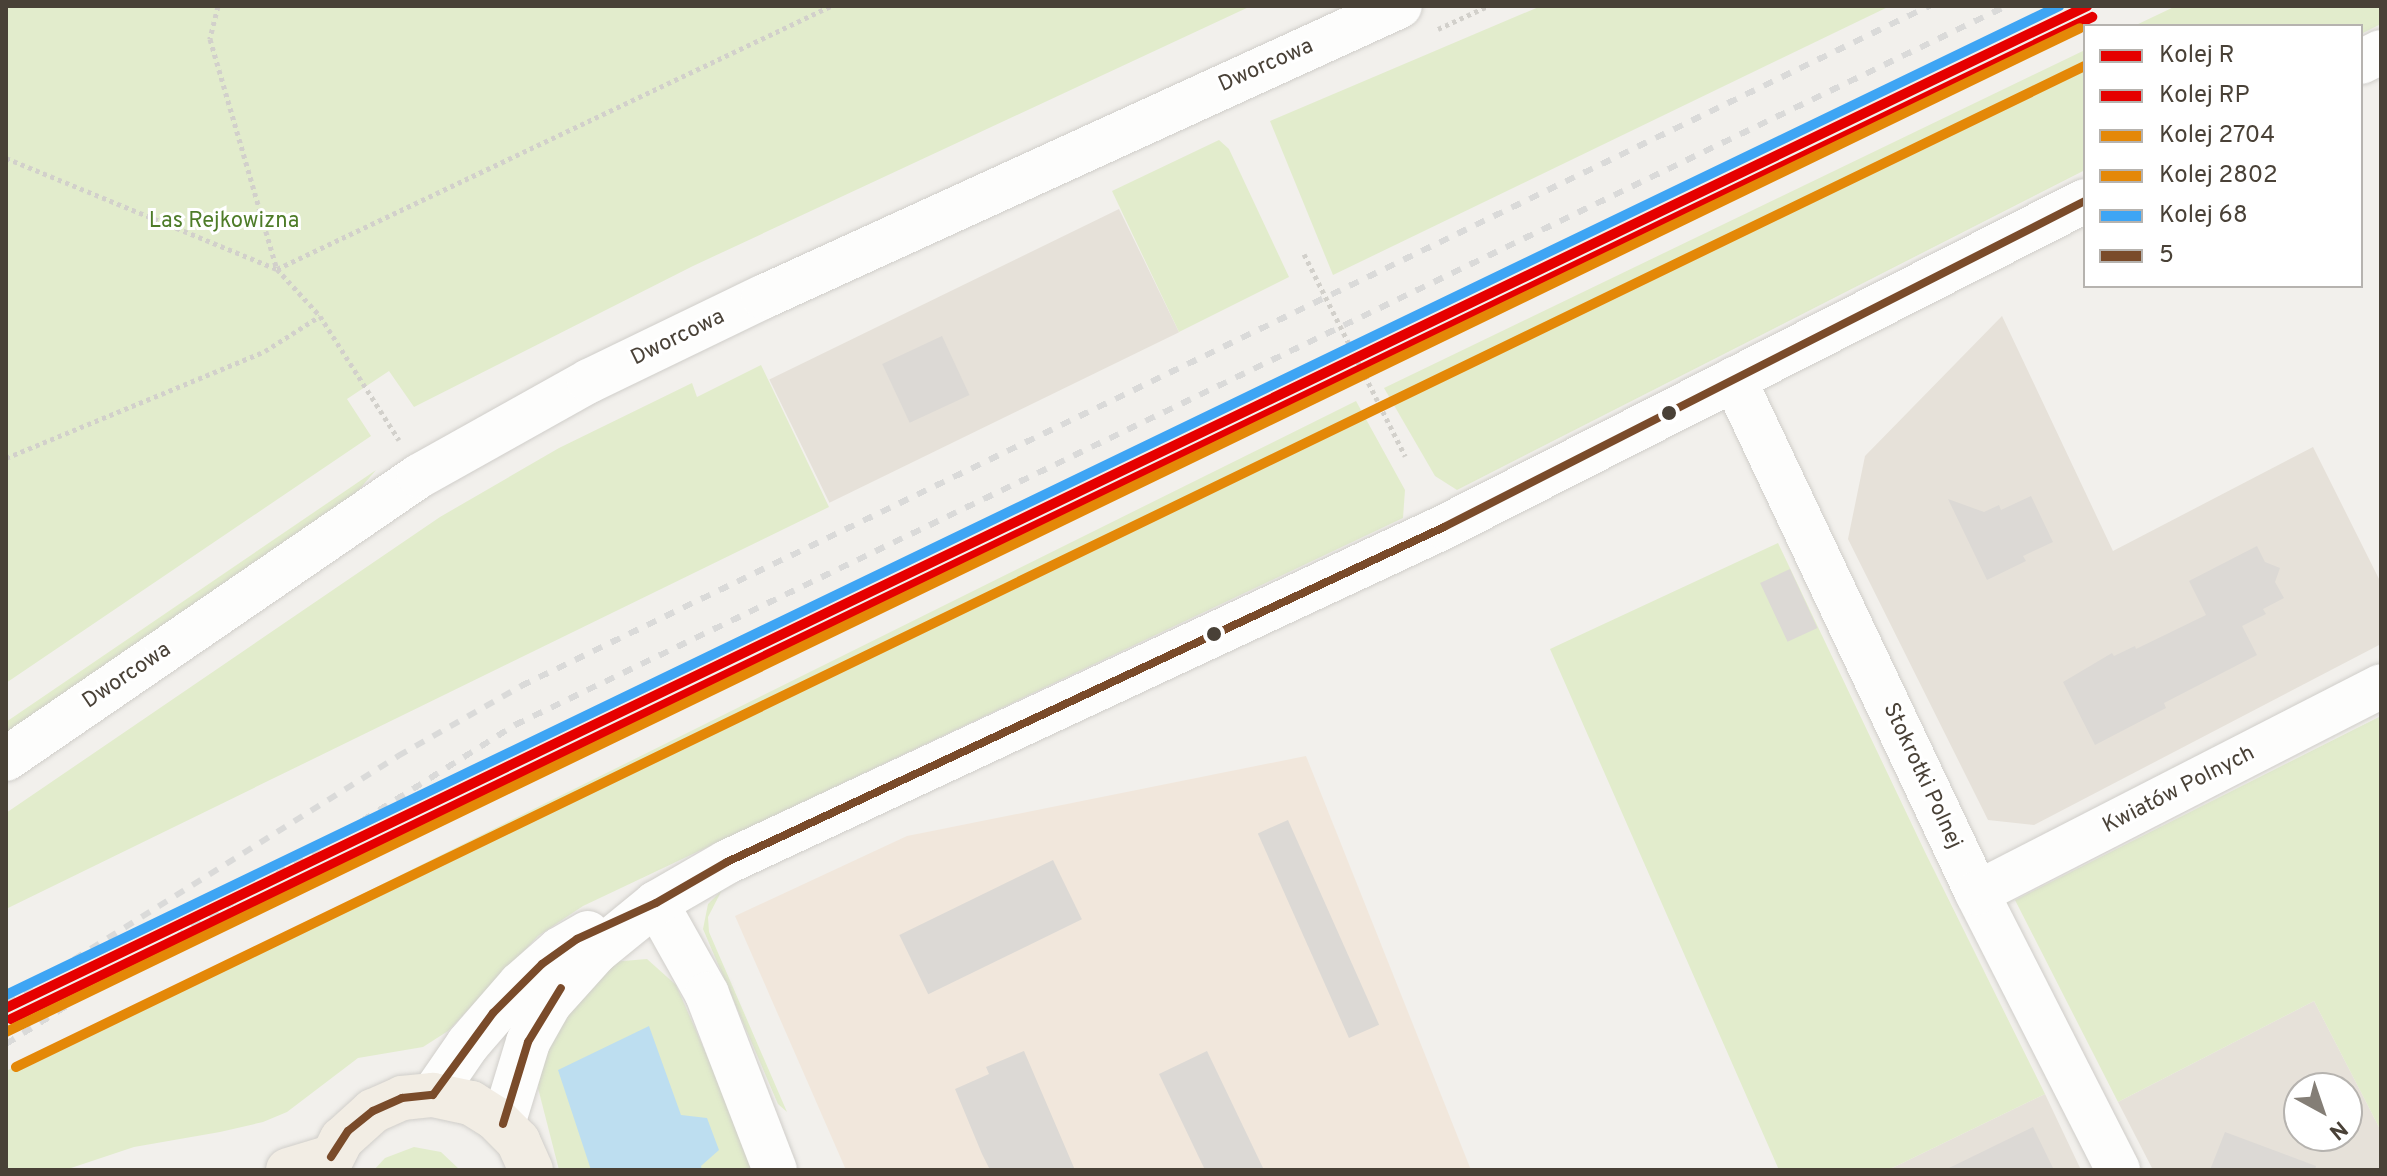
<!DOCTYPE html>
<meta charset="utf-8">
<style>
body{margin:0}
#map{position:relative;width:2387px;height:1176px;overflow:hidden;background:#f2f0ec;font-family:Overpass,sans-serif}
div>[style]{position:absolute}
.residential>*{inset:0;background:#e6e1d9;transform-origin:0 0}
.commercial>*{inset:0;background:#f1e7dc}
.green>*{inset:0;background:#e2eccc}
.water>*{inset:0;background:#bddef0}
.building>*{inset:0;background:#dcd9d5;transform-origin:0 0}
.path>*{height:5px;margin-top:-2.5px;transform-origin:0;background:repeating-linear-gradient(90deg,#d2d0cb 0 4px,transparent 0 8px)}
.roads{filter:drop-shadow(0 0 2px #d0ceca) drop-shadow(0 0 2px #d0ceca)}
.minor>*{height:44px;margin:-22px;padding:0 22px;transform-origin:22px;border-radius:22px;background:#fdfdfc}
.major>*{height:44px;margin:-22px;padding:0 22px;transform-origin:22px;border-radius:22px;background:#f2ede4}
.rail>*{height:6px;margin-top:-3px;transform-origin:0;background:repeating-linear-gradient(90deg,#dadad9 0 10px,transparent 0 20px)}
.bus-1>*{height:8px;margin:-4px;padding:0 4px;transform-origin:4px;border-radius:4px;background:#7a4b2a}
.rail-1>*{height:10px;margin:-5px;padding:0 5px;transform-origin:5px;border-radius:5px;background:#e50000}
.rail-2>*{height:10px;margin:-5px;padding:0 5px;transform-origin:5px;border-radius:5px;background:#e50000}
.rail-3>*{height:10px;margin:-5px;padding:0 5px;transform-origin:5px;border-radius:5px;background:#e48808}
.rail-4>*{height:10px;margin:-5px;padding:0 5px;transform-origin:5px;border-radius:5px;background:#e48808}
.rail-5>*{height:10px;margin:-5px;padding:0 5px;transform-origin:5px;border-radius:5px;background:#3ea5f4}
.dots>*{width:22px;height:22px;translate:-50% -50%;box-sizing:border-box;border:4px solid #fff;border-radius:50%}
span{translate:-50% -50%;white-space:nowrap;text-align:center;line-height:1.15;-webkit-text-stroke:6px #fff;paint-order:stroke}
.street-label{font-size:22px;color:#494137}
.park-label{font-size:22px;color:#4e7c29}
.frame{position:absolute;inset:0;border:8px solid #494137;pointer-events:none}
.legend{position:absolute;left:2083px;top:24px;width:280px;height:264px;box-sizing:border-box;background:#fff;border:2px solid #b6b3af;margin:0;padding:10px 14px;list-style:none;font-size:24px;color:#494137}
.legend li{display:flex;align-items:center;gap:16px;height:40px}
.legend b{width:40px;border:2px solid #b6b3af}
.north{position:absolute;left:2283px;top:1072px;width:80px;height:80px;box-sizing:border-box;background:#fff;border:2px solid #b6b3af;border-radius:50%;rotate:140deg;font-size:22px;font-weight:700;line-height:32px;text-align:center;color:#494137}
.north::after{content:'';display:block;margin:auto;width:28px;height:36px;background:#847e76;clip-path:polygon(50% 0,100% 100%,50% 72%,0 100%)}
</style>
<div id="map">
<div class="residential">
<i style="left:1119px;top:209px;width:137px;height:389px;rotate:64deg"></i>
<i style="clip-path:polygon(2002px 316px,2113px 551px,2313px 447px,2381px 583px,2381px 644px,2034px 825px,1988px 820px,1848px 539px,1865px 456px)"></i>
<i style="clip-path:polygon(evenodd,2314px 1001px,2381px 1131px,2381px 1170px,2153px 1170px,2118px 1102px,2314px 1001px,2299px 1088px,2347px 1088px,2347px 1136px,2299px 1136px,2299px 1088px)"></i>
<i style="clip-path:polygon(2045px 1094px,2081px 1170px,1888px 1170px)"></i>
</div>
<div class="commercial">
<i style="clip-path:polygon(1306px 756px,1471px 1170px,846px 1170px,735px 916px,907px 836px)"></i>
</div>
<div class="green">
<i style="clip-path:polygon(6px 6px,1251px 6px,693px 266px,414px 407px,389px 371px,347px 399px,371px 436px,6px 683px)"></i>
<i style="clip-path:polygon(1541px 6px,1890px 6px,1333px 275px,1270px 121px)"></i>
<i style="clip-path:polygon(2176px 6px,2381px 6px,2381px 24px,2361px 34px,2361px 26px,2134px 26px)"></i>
<i style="clip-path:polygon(2085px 50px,2085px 170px,1457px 490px,1435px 476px,1384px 388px)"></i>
<i style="clip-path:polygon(1219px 140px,1229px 149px,1289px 277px,1179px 332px,1112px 191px)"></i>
<i style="clip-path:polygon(761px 365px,829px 507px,6px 909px,6px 813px,440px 517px,559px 448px,692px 383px,697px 397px)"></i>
<i style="clip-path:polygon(1356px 401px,1405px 490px,1403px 518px,583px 906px,538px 936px,448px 1031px,423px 1047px,358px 1058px,287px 1112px,263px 1122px,220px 1132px,134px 1147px,65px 1170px,6px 1170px,6px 1071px)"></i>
<i style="clip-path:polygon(376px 470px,357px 492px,6px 733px,6px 722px)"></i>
<i style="clip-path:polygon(1778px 543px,1925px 852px,2045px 1094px,1888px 1170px,1779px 1170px,1550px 649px)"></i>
<i style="clip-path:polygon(2381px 716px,2381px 1131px,2314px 1001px,2118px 1102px,2015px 900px)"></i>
<i style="clip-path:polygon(722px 890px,708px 917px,709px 932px,787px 1112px,778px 1104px,703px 929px,708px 904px)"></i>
<i style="clip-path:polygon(647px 959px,676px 985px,757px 1170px,559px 1170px,538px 1088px,543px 1053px,563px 1013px,611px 962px)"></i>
<i style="clip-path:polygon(414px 1147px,441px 1152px,460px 1170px,374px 1170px,385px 1158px)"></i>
</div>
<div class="water">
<i style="clip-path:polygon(649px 1026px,681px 1115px,707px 1118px,719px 1150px,701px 1166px,702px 1170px,591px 1170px,558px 1070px)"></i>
</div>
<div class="building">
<i style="left:942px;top:336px;width:65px;height:66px;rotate:65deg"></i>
<i style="clip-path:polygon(2031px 496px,2053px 542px,2023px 556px,2026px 561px,1987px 580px,1948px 499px,1984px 512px,1999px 505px,2001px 510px)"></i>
<i style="clip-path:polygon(2257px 546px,2265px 562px,2280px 568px,2275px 582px,2284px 598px,2263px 609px,2266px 614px,2242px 626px,2257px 655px,2164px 703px,2166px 708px,2095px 745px,2063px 682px,2112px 653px,2114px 656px,2135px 646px,2136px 649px,2206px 615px,2189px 581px)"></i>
<i style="left:1790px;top:569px;width:65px;height:33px;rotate:65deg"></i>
<i style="left:1288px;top:820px;width:224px;height:33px;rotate:66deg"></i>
<i style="left:1053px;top:860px;width:66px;height:171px;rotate:64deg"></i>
<i style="clip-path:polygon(1024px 1051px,1075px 1170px,990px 1170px,982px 1154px,955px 1089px,989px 1074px,986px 1067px)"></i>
<i style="clip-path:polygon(1207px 1051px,1264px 1170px,1205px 1170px,1159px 1074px)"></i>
<i style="clip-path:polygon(2033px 1127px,2054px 1170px,1945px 1170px)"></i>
<i style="clip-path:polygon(2225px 1132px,2316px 1166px,2315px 1170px,2210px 1170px)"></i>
</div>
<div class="path">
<i style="left:218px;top:6px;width:34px;rotate:104deg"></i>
<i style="left:210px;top:39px;width:240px;rotate:73.8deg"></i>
<i style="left:277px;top:269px;width:613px;rotate:-25.4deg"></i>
<i style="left:1438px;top:29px;width:55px;rotate:-24.7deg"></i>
<i style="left:6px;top:158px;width:293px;rotate:22.3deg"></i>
<i style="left:277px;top:269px;width:64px;rotate:47.5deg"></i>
<i style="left:320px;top:316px;width:147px;rotate:57.5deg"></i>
<i style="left:1304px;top:254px;width:226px;rotate:63.4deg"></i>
<i style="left:6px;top:458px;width:280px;rotate:-22.4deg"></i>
<i style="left:265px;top:351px;width:65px;rotate:-32.5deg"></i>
</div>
<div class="roads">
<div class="minor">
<i style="left:2361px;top:62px;width:22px;rotate:-27deg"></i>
<i style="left:1734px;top:379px;width:569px;rotate:64.7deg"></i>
<i style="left:1977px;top:893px;width:311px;rotate:63deg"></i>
<i style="left:6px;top:759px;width:501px;rotate:-34.42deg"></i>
<i style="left:419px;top:476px;width:195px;rotate:-29.2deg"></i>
<i style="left:589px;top:381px;width:193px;rotate:-25.8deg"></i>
<i style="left:763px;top:297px;width:700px;rotate:-24.55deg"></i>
<i style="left:1977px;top:893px;width:454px;rotate:-27.1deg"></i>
<i style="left:656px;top:903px;width:104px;rotate:60.7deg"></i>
<i style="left:707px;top:994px;width:189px;rotate:68.9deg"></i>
<i style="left:433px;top:1095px;width:62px;rotate:-55.5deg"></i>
<i style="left:468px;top:1044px;width:79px;rotate:-49.1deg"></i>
<i style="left:520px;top:984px;width:53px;rotate:-41.2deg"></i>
<i style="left:560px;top:949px;width:32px;rotate:-30deg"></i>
<i style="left:503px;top:1124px;width:86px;rotate:-73deg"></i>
<i style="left:528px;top:1042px;width:45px;rotate:-60.6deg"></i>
<i style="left:550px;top:1003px;width:69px;rotate:-48deg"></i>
<i style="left:596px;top:952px;width:77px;rotate:-39.2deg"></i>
<i style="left:656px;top:903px;width:82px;rotate:-30deg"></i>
<i style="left:727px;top:862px;width:791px;rotate:-25.04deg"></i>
<i style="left:1444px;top:527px;width:719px;rotate:-26.96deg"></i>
</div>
<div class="major">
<i style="left:288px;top:1170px;width:45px;rotate:-16.8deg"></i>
<i style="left:326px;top:1170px;width:35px;rotate:-63deg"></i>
<i style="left:342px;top:1139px;width:42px;rotate:-42.1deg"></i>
<i style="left:373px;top:1111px;width:32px;rotate:-24deg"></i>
<i style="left:402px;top:1098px;width:31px;rotate:-6deg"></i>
<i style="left:433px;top:1095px;width:39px;rotate:12deg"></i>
<i style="left:471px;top:1103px;width:28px;rotate:32deg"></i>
<i style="left:495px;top:1118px;width:33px;rotate:45deg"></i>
<i style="left:518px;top:1141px;width:32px;rotate:66deg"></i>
</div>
</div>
<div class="rail">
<i style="left:6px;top:1002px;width:463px;rotate:-32.1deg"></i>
<i style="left:398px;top:756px;width:142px;rotate:-29.6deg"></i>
<i style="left:521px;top:686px;width:1564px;rotate:-25.78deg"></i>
<i style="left:6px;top:1044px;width:601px;rotate:-32.08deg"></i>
<i style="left:515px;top:725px;width:1655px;rotate:-25.74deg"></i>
</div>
<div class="bus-1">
<i style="left:433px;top:1095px;width:102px;rotate:-53.8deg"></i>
<i style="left:493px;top:1013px;width:69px;rotate:-45deg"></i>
<i style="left:542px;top:964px;width:43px;rotate:-35.5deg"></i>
<i style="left:577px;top:939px;width:87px;rotate:-24.5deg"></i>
<i style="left:656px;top:903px;width:82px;rotate:-30deg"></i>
<i style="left:727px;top:862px;width:791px;rotate:-25.04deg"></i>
<i style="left:1444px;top:527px;width:719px;rotate:-26.96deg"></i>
<i style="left:503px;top:1124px;width:86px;rotate:-73deg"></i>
<i style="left:528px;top:1042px;width:63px;rotate:-58.6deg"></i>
<i style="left:331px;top:1157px;width:31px;rotate:-57deg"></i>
<i style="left:348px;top:1131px;width:32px;rotate:-39deg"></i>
<i style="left:373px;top:1111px;width:32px;rotate:-24deg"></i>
<i style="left:402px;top:1098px;width:31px;rotate:-6deg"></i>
</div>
<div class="rail-1">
<i style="left:6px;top:1008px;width:2310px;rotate:-25.71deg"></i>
</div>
<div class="rail-2">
<i style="left:11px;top:1019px;width:2310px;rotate:-25.71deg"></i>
</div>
<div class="rail-3">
<i style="left:6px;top:1032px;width:2304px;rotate:-25.83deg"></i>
</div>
<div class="rail-4">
<i style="left:16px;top:1067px;width:2298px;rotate:-25.82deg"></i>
</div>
<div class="rail-5">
<i style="left:6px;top:995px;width:2279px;rotate:-25.72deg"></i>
</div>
<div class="dots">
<i style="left:1669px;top:413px;background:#494137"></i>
<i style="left:1214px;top:634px;background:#494137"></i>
</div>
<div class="street-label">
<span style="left:1266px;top:66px;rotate:-24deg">Dworcowa</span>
<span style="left:678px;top:338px;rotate:-26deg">Dworcowa</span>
<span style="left:127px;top:676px;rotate:-34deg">Dworcowa</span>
<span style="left:1922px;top:776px;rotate:65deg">Stokrotki Polnej</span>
<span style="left:2179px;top:790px;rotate:-27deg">Kwiatów Polnych</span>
</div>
<div class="park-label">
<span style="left:224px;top:222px">Las Rejkowizna</span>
</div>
<div class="frame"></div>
<ul class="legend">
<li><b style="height:10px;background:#e50000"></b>Kolej R</li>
<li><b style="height:10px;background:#e50000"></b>Kolej RP</li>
<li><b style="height:10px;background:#e48808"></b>Kolej 2704</li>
<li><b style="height:10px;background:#e48808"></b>Kolej 2802</li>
<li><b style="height:10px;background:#3ea5f4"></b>Kolej 68</li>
<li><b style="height:10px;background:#7a4b2a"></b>5</li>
</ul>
<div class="north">N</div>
</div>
